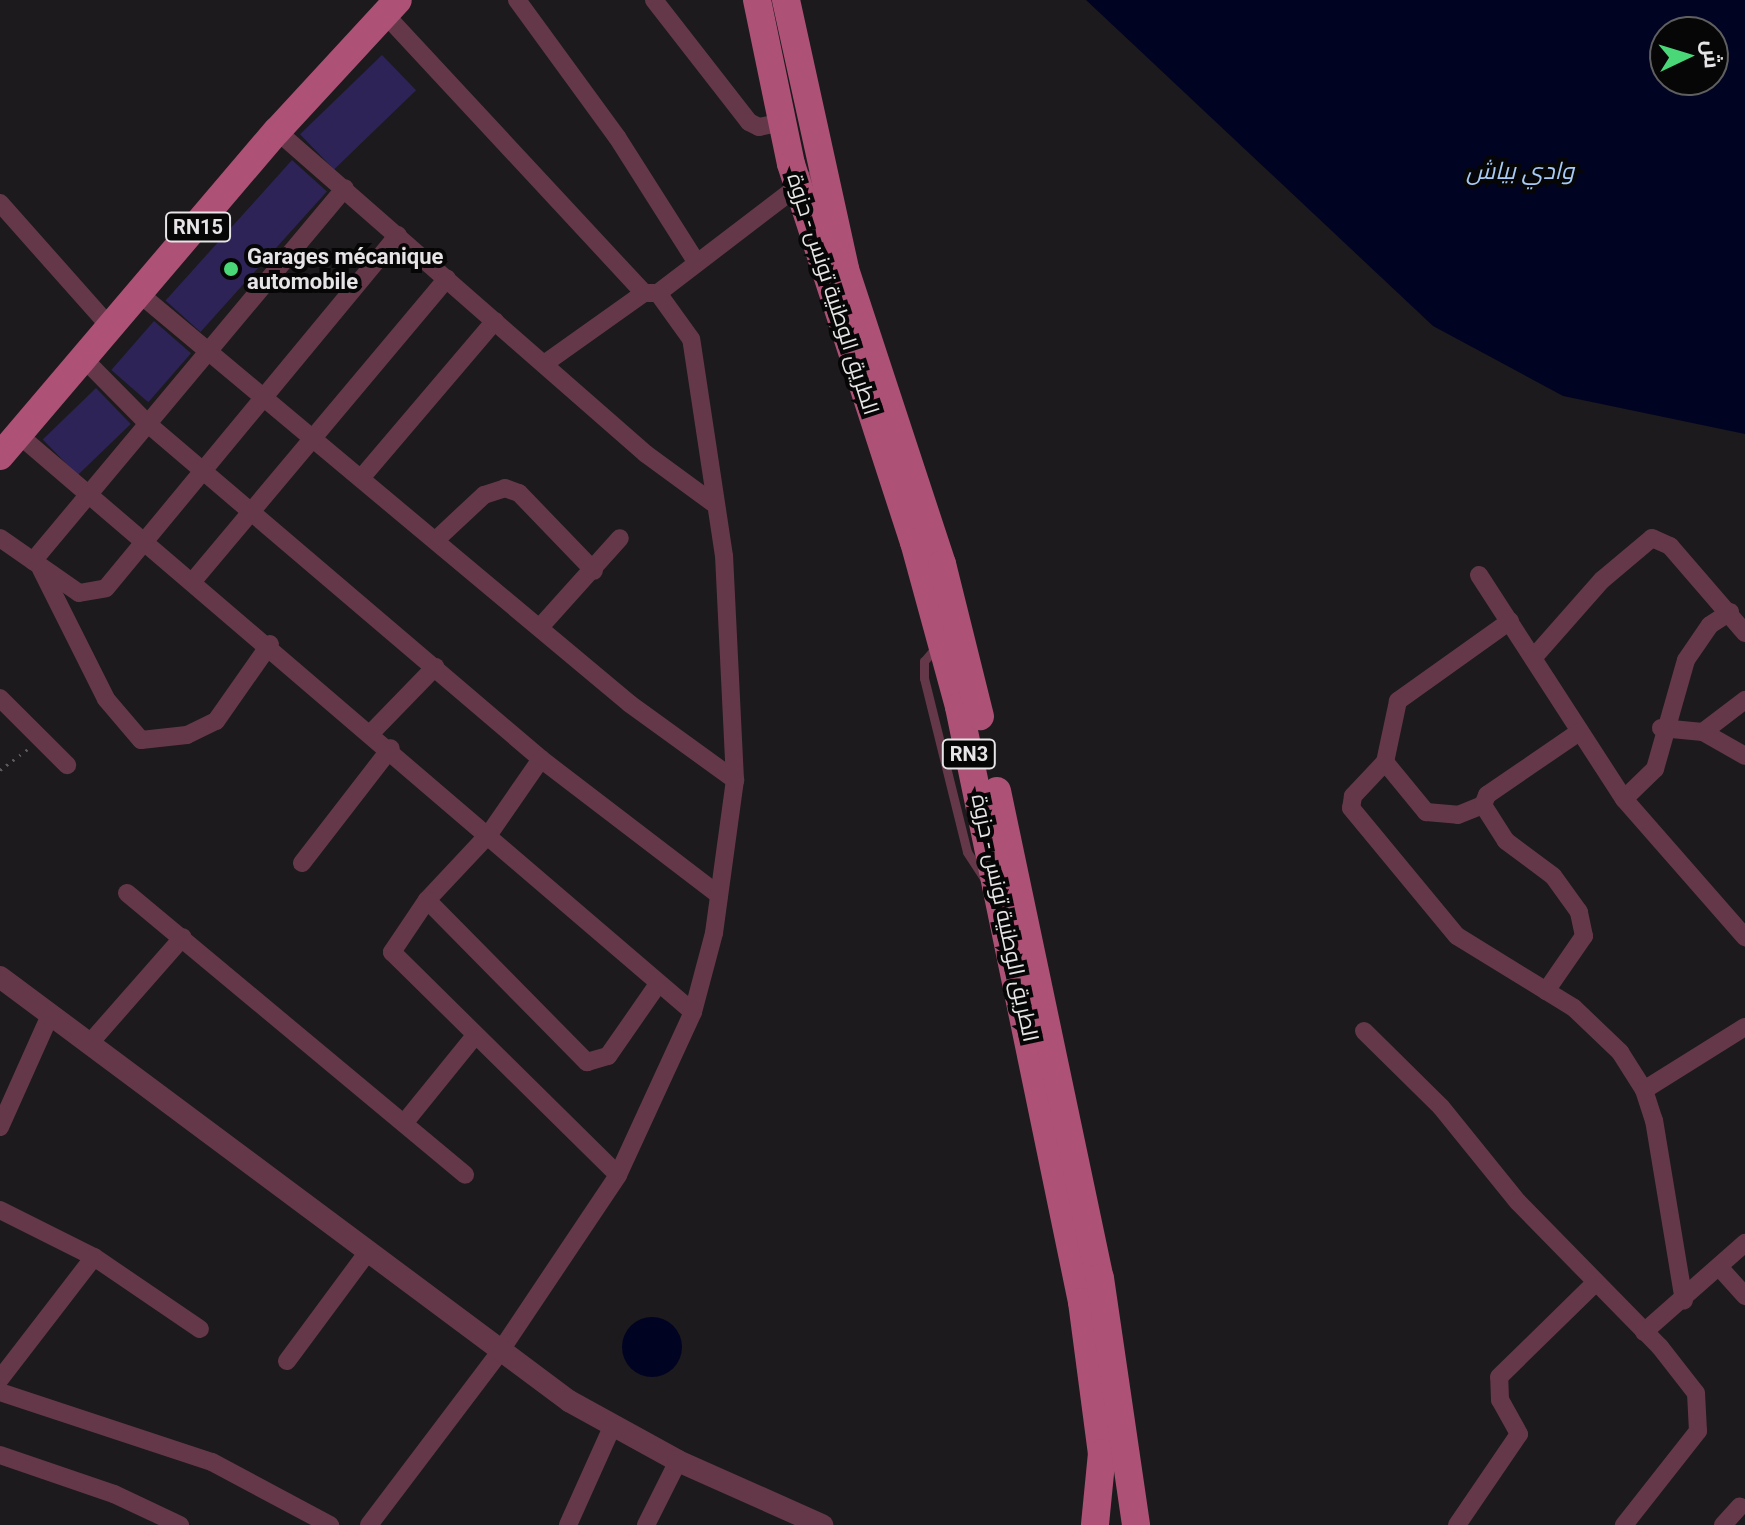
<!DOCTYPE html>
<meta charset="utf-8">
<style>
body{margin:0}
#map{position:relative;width:1745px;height:1525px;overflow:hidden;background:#1c1a1c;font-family:Roboto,Cairo,sans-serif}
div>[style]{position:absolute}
.water>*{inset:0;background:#000422}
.round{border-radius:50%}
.building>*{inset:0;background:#2d2357;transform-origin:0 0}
.path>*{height:3px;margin-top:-1.5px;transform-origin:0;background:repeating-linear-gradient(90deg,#5b595b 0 2px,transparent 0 8px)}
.service>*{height:9px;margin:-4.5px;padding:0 4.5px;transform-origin:4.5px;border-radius:4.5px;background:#653849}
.minor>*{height:18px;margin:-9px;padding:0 9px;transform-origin:9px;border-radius:9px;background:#653849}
.tertiary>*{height:22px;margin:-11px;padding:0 11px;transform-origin:11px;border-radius:11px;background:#653849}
.primary>*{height:28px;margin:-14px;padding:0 14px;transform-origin:14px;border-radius:14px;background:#ae5176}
.dots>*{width:22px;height:22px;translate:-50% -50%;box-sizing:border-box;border:4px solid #060606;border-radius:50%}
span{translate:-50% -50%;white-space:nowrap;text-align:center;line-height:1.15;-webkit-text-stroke:8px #060606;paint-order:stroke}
.shield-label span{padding:2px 6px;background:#060606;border:2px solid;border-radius:6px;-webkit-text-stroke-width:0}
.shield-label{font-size:20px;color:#e6e4e6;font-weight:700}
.poi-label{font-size:22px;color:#e6e4e6;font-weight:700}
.left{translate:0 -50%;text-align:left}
.street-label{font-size:22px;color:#e6e4e6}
.water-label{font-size:24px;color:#a7cbf6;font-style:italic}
.north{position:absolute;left:1649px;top:16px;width:80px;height:80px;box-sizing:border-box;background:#060606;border:2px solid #605f60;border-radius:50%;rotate:86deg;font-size:22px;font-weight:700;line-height:32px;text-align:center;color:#e6e4e6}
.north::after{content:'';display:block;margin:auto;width:28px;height:36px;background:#49d778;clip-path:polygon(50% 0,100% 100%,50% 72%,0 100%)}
</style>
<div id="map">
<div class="water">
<i style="clip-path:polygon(evenodd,1086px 0,1745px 0,1745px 434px,1563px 396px,1433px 326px,1086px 0,1713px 32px,1713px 80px,1665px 80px,1665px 32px,1713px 32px)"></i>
<i class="round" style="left:622px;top:1317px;width:60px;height:60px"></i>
</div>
<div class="building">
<i style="left:382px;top:55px;width:49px;height:114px;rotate:46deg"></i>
<i style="left:292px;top:160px;width:47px;height:189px;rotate:42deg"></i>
<i style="left:154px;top:321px;width:49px;height:65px;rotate:41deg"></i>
<i style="left:96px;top:388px;width:50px;height:74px;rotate:46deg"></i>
</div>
<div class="path">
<i style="left:0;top:770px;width:36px;rotate:-37deg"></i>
</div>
<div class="service">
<i style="left:938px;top:645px;width:21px;rotate:131deg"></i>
<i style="left:924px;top:661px;width:17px;rotate:90deg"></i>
<i style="left:924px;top:678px;width:179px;rotate:76.1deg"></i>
<i style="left:967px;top:852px;width:35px;rotate:57deg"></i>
</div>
<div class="minor">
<i style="left:517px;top:0;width:170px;rotate:53.9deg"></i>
<i style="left:617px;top:137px;width:149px;rotate:57.6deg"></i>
<i style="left:654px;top:0;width:155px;rotate:52.1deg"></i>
<i style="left:749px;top:122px;width:11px;rotate:27deg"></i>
<i style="left:759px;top:127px;width:24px;rotate:-12deg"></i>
<i style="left:277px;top:131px;width:490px;rotate:41.2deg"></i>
<i style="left:646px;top:454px;width:83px;rotate:36.2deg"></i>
<i style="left:0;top:203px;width:167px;rotate:48.4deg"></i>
<i style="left:658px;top:293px;width:186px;rotate:-37.4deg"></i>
<i style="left:141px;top:295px;width:637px;rotate:39.91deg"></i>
<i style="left:630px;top:704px;width:130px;rotate:35.9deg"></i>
<i style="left:84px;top:359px;width:91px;rotate:45.4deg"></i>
<i style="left:148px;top:424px;width:516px;rotate:40.44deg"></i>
<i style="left:541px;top:759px;width:224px;rotate:37.4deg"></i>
<i style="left:544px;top:364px;width:123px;rotate:-35.4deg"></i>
<i style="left:19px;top:435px;width:887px;rotate:40.57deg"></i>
<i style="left:362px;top:477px;width:205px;rotate:-49.6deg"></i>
<i style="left:0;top:538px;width:96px;rotate:34.8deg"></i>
<i style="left:79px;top:593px;width:27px;rotate:-10deg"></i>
<i style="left:106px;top:588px;width:458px;rotate:-50.4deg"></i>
<i style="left:438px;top:538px;width:63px;rotate:-43.1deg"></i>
<i style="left:484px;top:495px;width:22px;rotate:-18deg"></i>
<i style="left:505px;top:488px;width:15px;rotate:20deg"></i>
<i style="left:519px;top:493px;width:108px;rotate:46.1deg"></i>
<i style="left:33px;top:561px;width:486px;rotate:-50.1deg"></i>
<i style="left:41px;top:569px;width:145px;rotate:63.4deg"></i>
<i style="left:106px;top:699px;width:54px;rotate:49.5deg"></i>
<i style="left:141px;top:740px;width:46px;rotate:-6.2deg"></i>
<i style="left:187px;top:735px;width:32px;rotate:-26deg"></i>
<i style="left:216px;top:721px;width:94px;rotate:-55deg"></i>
<i style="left:1479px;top:575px;width:267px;rotate:57.1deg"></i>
<i style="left:1624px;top:799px;width:184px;rotate:48.8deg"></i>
<i style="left:193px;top:581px;width:395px;rotate:-50deg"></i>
<i style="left:1510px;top:621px;width:138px;rotate:144.5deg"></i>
<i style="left:1398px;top:701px;width:62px;rotate:102deg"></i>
<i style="left:1385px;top:762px;width:47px;rotate:133.3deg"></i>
<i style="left:1353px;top:796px;width:12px;rotate:99deg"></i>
<i style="left:1351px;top:808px;width:166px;rotate:50.4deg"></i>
<i style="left:1457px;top:936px;width:137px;rotate:31.6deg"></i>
<i style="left:1574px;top:1008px;width:64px;rotate:43.7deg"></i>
<i style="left:1620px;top:1052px;width:45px;rotate:57.7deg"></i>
<i style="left:1644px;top:1090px;width:32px;rotate:72deg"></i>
<i style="left:1654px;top:1120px;width:183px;rotate:80.6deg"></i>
<i style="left:541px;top:626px;width:118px;rotate:-48.1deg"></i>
<i style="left:1534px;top:657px;width:103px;rotate:-48.6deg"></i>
<i style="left:1602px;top:580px;width:65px;rotate:-40deg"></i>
<i style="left:1652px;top:538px;width:20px;rotate:24deg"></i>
<i style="left:1670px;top:546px;width:115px;rotate:49.2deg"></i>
<i style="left:0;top:698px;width:95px;rotate:45deg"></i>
<i style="left:1661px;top:728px;width:42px;rotate:5.4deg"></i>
<i style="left:1703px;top:732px;width:48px;rotate:29.7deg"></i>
<i style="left:372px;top:732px;width:91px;rotate:-45.9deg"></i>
<i style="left:1703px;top:732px;width:53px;rotate:-37.3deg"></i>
<i style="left:541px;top:759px;width:91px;rotate:124.7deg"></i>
<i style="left:489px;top:834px;width:91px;rotate:133.2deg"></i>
<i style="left:427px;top:900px;width:63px;rotate:123.9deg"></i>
<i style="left:392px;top:952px;width:317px;rotate:44.6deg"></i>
<i style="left:1385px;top:762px;width:65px;rotate:50.6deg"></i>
<i style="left:1426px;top:812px;width:32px;rotate:5deg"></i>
<i style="left:1458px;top:815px;width:27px;rotate:-22deg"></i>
<i style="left:1624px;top:799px;width:43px;rotate:-44.1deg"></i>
<i style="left:1655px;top:769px;width:113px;rotate:-74.1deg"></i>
<i style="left:1686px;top:660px;width:42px;rotate:-55.6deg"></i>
<i style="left:1710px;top:625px;width:24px;rotate:-33deg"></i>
<i style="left:302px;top:863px;width:145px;rotate:-52.3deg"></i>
<i style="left:127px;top:893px;width:440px;rotate:39.8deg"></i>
<i style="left:427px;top:900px;width:228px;rotate:45.4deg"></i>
<i style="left:587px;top:1062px;width:22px;rotate:-16deg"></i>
<i style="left:608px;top:1056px;width:88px;rotate:-55.2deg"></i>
<i style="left:1546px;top:991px;width:67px;rotate:-55.4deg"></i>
<i style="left:1584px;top:936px;width:25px;rotate:-102deg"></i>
<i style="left:1579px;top:912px;width:44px;rotate:-125.8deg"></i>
<i style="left:1553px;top:876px;width:59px;rotate:-143.3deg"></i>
<i style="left:1506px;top:841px;width:43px;rotate:-122.6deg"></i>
<i style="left:1483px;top:805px;width:11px;rotate:-68deg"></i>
<i style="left:1487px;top:795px;width:112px;rotate:-34.4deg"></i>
<i style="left:1364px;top:1031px;width:108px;rotate:44.6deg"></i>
<i style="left:1441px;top:1107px;width:122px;rotate:51deg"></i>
<i style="left:1518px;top:1202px;width:203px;rotate:45.6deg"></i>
<i style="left:1660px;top:1347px;width:58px;rotate:52deg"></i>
<i style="left:1696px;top:1393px;width:38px;rotate:87deg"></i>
<i style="left:1698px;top:1431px;width:120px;rotate:128.2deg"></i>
<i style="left:89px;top:1044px;width:142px;rotate:-48.7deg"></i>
<i style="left:1644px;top:1090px;width:119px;rotate:-32deg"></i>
<i style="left:405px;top:1122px;width:108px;rotate:-51deg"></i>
<i style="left:0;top:1127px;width:123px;rotate:-65.9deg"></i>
<i style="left:0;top:1210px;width:105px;rotate:26.6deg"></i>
<i style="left:94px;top:1257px;width:128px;rotate:34.2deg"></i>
<i style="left:1720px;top:1268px;width:38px;rotate:48deg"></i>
<i style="left:1644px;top:1332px;width:135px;rotate:-41.4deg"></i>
<i style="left:287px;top:1361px;width:134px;rotate:-53.5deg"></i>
<i style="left:0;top:1379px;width:154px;rotate:-52.4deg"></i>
<i style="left:0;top:1392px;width:223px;rotate:18.3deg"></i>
<i style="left:212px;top:1462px;width:134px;rotate:28.1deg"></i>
<i style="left:0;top:1455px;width:120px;rotate:18.9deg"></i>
<i style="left:114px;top:1494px;width:73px;rotate:25.2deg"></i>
<i style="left:369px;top:1525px;width:216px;rotate:-52.9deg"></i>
<i style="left:499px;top:1353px;width:214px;rotate:-56.2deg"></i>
<i style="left:618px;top:1175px;width:179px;rotate:-65.3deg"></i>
<i style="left:693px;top:1012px;width:82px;rotate:-75.1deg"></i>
<i style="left:714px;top:933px;width:154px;rotate:-82.2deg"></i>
<i style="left:735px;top:780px;width:224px;rotate:-92.8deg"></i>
<i style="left:724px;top:556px;width:219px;rotate:-98.6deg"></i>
<i style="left:691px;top:339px;width:57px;rotate:-125.7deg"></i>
<i style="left:658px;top:293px;width:14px;rotate:180deg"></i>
<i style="left:644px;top:293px;width:381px;rotate:-132.9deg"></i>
<i style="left:568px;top:1525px;width:107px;rotate:-65.8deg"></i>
<i style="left:646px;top:1525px;width:72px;rotate:-63.4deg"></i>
<i style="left:1457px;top:1525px;width:110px;rotate:-55.7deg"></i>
<i style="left:1519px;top:1434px;width:39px;rotate:-119deg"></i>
<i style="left:1500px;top:1400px;width:23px;rotate:-92deg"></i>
<i style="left:1499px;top:1377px;width:133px;rotate:-44.4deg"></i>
<i style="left:1723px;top:1525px;width:25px;rotate:-48deg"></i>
</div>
<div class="tertiary">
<i style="left:0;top:977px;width:710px;rotate:36.69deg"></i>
<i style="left:569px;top:1401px;width:124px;rotate:28.8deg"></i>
<i style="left:678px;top:1461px;width:158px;rotate:24deg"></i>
</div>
<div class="primary">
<i style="left:757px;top:0;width:167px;rotate:78.3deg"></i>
<i style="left:791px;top:164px;width:398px;rotate:72deg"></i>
<i style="left:914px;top:542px;width:171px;rotate:74.7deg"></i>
<i style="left:959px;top:707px;width:608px;rotate:78.32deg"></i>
<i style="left:1082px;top:1302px;width:152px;rotate:82.5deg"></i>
<i style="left:1102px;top:1453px;width:72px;rotate:95.6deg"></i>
<i style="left:786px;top:0;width:275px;rotate:77.6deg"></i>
<i style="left:845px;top:269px;width:311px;rotate:71.8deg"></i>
<i style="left:942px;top:564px;width:157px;rotate:76deg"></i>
<i style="left:0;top:456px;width:427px;rotate:-49.6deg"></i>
<i style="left:277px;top:131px;width:178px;rotate:-47.3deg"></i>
<i style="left:997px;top:791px;width:498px;rotate:78.1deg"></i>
<i style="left:1100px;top:1278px;width:250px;rotate:81.7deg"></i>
</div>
<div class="dots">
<i style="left:231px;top:269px;background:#49d778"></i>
</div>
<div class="shield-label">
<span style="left:198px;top:227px">RN15</span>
<span style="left:969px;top:754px">RN3</span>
</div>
<div class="poi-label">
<span class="left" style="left:247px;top:269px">Garages mécanique<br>automobile</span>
</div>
<div class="street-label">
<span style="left:833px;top:294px;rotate:72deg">الطريق الوطنية تونس - حزوة</span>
<span style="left:1005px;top:918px;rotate:78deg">الطريق الوطنية تونس - حزوة</span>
</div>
<div class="water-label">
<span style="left:1520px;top:172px">وادي بياش</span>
</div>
<div class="north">ش</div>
</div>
